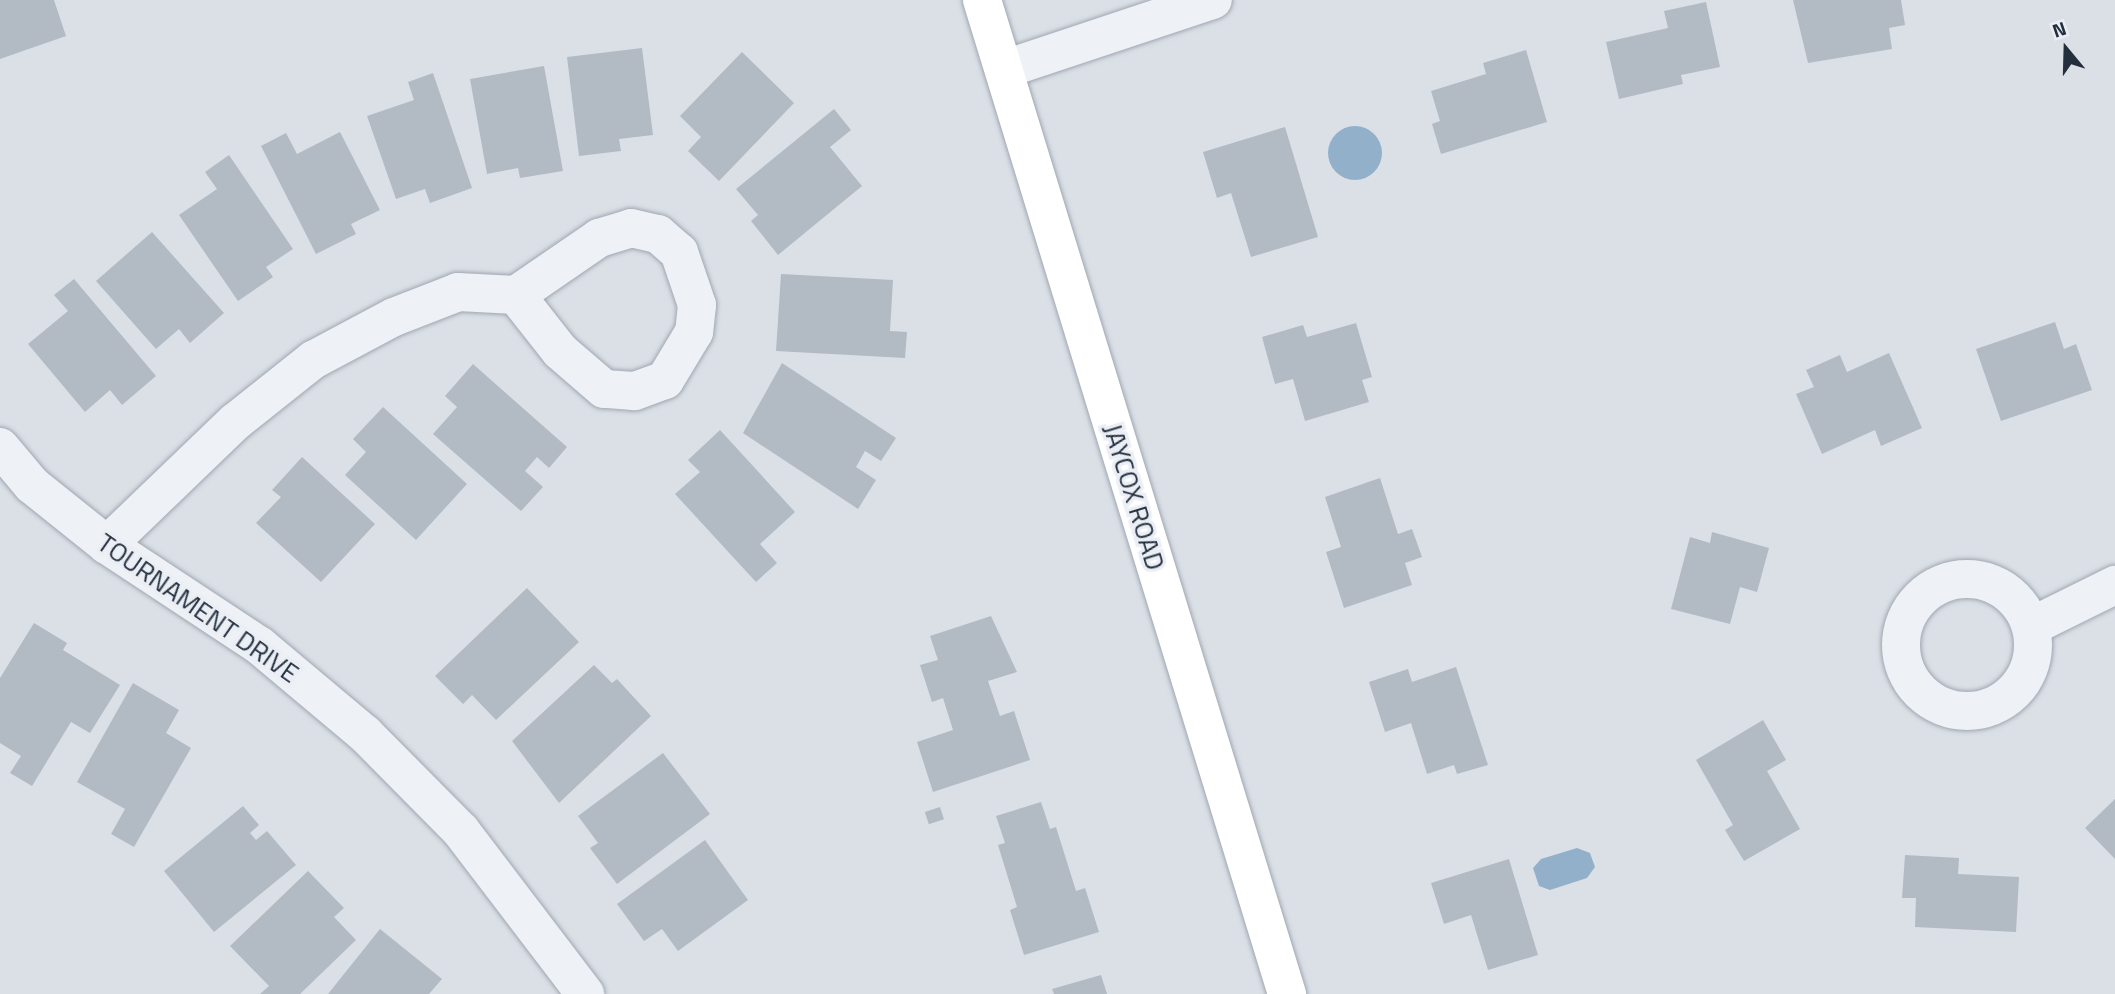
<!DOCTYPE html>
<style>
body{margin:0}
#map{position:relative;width:2115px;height:994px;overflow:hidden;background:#dbe0e7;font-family:"Titillium Web",sans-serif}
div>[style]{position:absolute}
.water>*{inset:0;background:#93b0cb}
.round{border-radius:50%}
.building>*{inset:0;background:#b2bac4;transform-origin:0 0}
.roads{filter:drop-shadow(0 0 2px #a0a7b1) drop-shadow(0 0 2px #a0a7b1)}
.street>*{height:38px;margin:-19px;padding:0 19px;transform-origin:19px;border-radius:19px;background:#eef1f5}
.street>.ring{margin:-19px;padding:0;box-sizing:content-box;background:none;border:38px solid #eef1f5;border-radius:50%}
.secondary>*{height:38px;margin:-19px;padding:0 19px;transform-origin:19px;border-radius:19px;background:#fff}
span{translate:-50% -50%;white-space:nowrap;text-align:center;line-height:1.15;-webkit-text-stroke:7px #ebeff5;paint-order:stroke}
.street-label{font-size:26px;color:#242f3e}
.north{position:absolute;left:2031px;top:14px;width:70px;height:70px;-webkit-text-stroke:5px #ebeff5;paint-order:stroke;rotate:341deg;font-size:19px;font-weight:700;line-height:28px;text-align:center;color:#242f3e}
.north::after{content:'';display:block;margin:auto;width:24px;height:32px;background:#242f3e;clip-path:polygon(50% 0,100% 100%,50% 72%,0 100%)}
</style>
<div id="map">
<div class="water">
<i class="round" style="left:1328px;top:126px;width:54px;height:54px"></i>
<i style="clip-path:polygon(1577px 848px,1590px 853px,1595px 867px,1587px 878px,1550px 890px,1539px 886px,1533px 868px,1541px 859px)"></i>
</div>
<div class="building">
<i style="clip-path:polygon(0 0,54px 0,66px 36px,0 59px)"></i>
<i style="clip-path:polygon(1793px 0,1901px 0,1905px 25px,1889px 28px,1892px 49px,1808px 63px)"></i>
<i style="clip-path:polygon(1706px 2px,1720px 67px,1681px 75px,1683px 84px,1619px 99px,1606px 42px,1668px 28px,1664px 11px)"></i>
<i style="clip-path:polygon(642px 48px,653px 135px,619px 139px,621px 151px,579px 156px,567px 57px)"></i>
<i style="clip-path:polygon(1526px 50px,1547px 122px,1441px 154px,1432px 124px,1440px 121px,1431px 91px,1486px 74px,1483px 63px)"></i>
<i style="clip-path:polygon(742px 52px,794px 103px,719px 181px,688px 151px,701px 137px,680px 116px)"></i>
<i style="clip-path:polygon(544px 66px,563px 171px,520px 178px,518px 168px,487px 174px,470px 79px)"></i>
<i style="clip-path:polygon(433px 73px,472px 188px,430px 203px,425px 189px,396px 199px,367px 116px,414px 100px,408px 82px)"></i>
<i style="clip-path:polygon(834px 109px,851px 130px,830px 147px,862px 186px,778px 255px,751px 221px,758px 215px,736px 189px)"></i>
<i style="clip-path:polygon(1285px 127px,1318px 237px,1251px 257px,1231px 193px,1217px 198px,1203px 152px)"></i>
<i style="clip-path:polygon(340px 132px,380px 210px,351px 224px,356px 234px,316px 254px,261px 146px,286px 133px,297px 154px)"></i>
<i style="clip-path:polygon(229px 155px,293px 249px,266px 267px,273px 277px,238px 301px,179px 215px,217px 189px,205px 172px)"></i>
<i style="clip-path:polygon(152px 232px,224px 313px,190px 343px,179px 329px,156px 349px,96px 281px)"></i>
<i style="clip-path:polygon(781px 274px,893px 280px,890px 331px,907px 332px,905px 358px,776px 351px)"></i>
<i style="clip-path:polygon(74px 279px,156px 376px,122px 405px,110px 390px,85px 412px,28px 344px,68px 311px,54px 295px)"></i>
<i style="clip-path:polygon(2055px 322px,2064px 349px,2076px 344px,2092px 390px,2001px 421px,1976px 349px)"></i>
<i style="clip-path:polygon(1356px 323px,1372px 377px,1362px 380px,1369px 402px,1305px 421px,1293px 379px,1275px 384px,1262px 337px,1303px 325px,1307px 337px)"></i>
<i style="clip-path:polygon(1889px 353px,1922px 428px,1881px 446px,1875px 430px,1822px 454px,1796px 394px,1814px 387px,1806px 370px,1840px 355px,1847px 372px)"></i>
<i style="clip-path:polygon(782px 363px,896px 438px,881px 461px,865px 451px,856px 467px,876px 480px,858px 509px,743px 433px)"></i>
<i style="clip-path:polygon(473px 364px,567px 447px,549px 468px,537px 457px,525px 471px,543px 487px,521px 511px,433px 434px,457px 407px,445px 396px)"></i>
<i style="clip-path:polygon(383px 407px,467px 484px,416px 540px,345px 475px,366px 452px,353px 439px)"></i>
<i style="clip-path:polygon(720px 430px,795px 512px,760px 544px,777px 563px,756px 582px,675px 494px,700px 472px,688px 460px)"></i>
<i style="clip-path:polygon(302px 457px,375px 524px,321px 582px,256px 523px,281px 497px,272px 490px)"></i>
<i style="clip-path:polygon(1380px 478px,1398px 534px,1412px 529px,1422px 557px,1405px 563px,1412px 585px,1344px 608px,1326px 552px,1341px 547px,1325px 497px)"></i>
<i style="clip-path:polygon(1712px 532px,1769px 548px,1757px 592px,1740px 587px,1730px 624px,1671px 609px,1690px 537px,1710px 543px)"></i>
<i style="clip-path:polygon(527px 588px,579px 642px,496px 720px,472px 695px,463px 704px,435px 676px)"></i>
<i style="clip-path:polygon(991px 616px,1017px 672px,988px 681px,1000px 716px,1014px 711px,1030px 760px,933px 792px,917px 742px,953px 730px,943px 698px,932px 702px,920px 665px,938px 660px,930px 636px)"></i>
<i style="clip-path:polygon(34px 623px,67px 643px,63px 650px,120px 685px,90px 733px,71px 722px,32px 786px,10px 773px,21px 756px,0 743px,0 678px)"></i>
<i style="clip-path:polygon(594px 665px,612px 683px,617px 679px,651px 716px,559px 803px,512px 741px)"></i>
<i style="clip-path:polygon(1456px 667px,1488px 765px,1457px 774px,1454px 765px,1427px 774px,1411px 723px,1385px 732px,1369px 682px,1408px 669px,1412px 682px)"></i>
<i style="clip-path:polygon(133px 683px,179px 710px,166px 733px,191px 748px,134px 847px,111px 834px,125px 809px,77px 782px)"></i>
<i style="clip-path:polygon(1763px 720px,1786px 760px,1767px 771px,1800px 829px,1744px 861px,1725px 830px,1733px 825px,1696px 760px)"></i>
<i style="clip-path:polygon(663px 753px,710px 814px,617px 884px,590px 848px,598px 843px,578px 816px)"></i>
<i style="clip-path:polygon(2115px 799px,2115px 859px,2085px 828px)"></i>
<i style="clip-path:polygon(1041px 802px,1050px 829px,1056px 827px,1076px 891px,1085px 888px,1099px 932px,1024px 955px,1010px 910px,1017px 907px,998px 845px,1005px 843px,996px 816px)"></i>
<i style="clip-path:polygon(243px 806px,259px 825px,250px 833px,256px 840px,267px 831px,296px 865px,214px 932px,164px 871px)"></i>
<i style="left:940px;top:807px;width:13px;height:16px;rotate:72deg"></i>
<i style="clip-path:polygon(705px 840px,748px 900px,678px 951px,662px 929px,644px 941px,617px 904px)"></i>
<i style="clip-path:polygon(1905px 855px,1959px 858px,1958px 874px,2019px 877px,2016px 932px,1915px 927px,1916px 898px,1902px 898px)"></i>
<i style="clip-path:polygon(1509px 859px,1538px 955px,1488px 970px,1471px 915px,1444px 924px,1431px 883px)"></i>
<i style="clip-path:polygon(308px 871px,344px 908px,334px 917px,356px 940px,300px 994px,260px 994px,269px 986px,230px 946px)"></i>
<i style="clip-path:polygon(380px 929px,442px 979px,429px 994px,328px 994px)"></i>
<i style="clip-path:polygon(1101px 975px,1107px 994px,1054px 994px,1052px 989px)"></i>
</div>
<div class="roads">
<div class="street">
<i style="left:1005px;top:69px;width:219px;rotate:-18.4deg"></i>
<i style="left:0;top:447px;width:50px;rotate:49.9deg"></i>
<i style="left:32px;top:485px;width:96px;rotate:38.7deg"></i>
<i style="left:107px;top:545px;width:183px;rotate:33.4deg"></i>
<i style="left:260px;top:646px;width:137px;rotate:40deg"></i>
<i style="left:365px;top:734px;width:136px;rotate:45.3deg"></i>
<i style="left:461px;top:831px;width:205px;rotate:52.7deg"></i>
<i style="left:107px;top:545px;width:178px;rotate:-43.9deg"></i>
<i style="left:235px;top:422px;width:100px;rotate:-38.5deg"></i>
<i style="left:313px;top:360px;width:92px;rotate:-28deg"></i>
<i style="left:394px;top:317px;width:69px;rotate:-21.3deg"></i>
<i style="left:458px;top:292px;width:58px;rotate:3deg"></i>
<i style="left:516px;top:295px;width:101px;rotate:-34.5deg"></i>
<i style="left:599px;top:238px;width:34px;rotate:-17deg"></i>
<i style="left:631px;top:228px;width:28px;rotate:13deg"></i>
<i style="left:658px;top:234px;width:28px;rotate:41deg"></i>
<i style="left:679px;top:252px;width:56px;rotate:71.2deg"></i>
<i style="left:697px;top:305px;width:27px;rotate:96deg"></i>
<i style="left:694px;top:332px;width:56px;rotate:121.1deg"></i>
<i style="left:665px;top:380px;width:33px;rotate:160deg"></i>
<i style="left:634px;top:391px;width:30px;rotate:-176deg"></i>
<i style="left:604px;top:389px;width:58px;rotate:-139.2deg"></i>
<i style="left:560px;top:351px;width:71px;rotate:-128.2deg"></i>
<i class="ring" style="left:1901px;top:579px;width:94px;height:94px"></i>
<i style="left:2032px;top:626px;width:93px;rotate:-26.3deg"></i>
</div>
<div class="secondary">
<i style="left:982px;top:0;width:1040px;rotate:72.94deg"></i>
</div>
</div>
<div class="street-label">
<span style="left:1134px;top:497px;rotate:73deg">JAYCOX ROAD</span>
<span style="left:198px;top:608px;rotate:35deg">TOURNAMENT DRIVE</span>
</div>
<div class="north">N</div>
</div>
